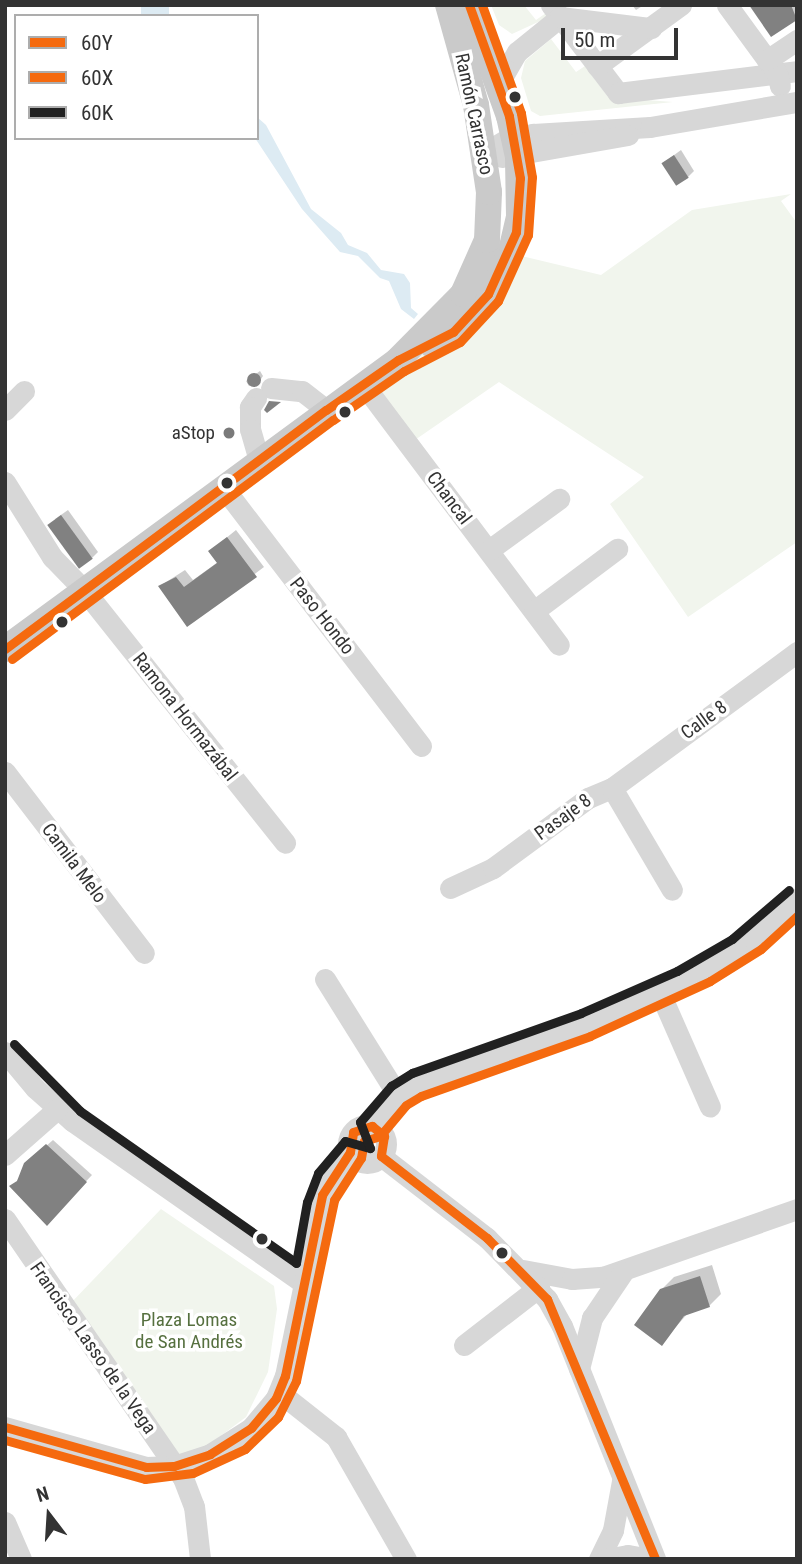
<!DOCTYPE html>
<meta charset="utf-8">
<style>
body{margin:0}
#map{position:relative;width:802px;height:1564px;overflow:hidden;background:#fff;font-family:"Roboto Condensed",sans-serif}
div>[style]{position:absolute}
.green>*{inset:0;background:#f1f5ed}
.water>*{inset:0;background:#ddebf3;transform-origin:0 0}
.shadow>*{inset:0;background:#0003}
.building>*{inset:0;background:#818181;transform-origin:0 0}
.round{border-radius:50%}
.minor>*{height:21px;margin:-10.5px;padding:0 10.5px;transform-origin:10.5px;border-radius:10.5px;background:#d7d7d7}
.minor>.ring{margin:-10.5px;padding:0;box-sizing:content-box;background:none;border:21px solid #d7d7d7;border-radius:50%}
.major>*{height:26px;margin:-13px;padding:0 13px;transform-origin:13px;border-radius:13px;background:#cacaca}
.bus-1>*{height:9px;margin:-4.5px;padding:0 4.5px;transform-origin:4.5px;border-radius:4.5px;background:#f56a0f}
.bus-2>*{height:9px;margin:-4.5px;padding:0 4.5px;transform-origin:4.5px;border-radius:4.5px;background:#f56a0f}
.bus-3>*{height:9px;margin:-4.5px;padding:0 4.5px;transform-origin:4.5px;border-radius:4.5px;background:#212121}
.dots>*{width:19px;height:19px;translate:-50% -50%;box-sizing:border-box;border:4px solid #fff;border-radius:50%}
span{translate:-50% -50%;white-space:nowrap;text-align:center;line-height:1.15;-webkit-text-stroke:7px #fff;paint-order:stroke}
.street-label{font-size:19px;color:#333}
.poi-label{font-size:19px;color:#333}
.right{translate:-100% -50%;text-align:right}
.park-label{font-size:19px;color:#56703f}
.frame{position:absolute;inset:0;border:7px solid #333;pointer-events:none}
.legend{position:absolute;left:14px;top:14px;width:245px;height:126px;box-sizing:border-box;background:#fff;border:2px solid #adadad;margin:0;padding:9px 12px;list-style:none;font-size:21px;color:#333}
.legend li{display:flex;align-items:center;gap:14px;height:35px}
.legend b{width:35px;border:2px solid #adadad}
.north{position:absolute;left:14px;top:1480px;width:70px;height:70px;-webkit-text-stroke:5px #fff;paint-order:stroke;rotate:343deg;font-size:19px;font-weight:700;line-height:28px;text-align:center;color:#333}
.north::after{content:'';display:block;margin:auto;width:24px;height:32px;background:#333;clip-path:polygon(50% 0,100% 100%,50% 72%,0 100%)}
.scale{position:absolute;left:561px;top:28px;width:117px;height:32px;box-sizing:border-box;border:4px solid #333;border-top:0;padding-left:9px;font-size:21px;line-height:24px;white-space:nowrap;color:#333;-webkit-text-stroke:5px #fff;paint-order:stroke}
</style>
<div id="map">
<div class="green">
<i style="clip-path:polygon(491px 5px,524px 5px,536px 20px,546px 13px,549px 17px,512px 34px,499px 25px)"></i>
<i style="clip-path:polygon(551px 39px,576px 72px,585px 66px,608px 97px,673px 102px,540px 116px,531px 111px,521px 78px,525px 61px)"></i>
<i style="clip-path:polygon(791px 194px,781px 201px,797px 223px,797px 542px,688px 617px,610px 504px,644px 477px,499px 382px,412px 442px,376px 393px,437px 342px,509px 253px,601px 275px,692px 210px)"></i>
<i style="clip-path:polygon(161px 1209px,274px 1286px,277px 1309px,268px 1372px,246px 1417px,210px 1444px,173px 1459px,69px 1305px)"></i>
</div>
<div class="water">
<i style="left:141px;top:5px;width:28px;height:11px"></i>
<i style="clip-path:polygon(257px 117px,266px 125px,311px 209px,341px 233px,348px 245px,367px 253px,381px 270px,404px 274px,410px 283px,411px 308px,418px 314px,414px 319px,401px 309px,389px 281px,380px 278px,358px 256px,340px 252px,302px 209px,255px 138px)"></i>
</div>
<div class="shadow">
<i style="clip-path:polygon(632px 5px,644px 5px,636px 10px)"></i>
<i style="clip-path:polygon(751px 5px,797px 5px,797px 17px,772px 35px)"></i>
<i style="clip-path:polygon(681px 150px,694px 171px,688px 177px,670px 158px)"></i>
<i style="clip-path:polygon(260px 371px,263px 376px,259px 382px,249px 386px,246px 381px)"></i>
<i style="clip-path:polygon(68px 510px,98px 552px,92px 558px,55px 519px)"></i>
<i style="clip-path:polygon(236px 530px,264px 567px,187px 624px,160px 586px,185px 570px,193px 580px,218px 562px,210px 551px)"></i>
<i style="clip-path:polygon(53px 1140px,92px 1175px,47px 1223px,17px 1181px,29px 1161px)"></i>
<i style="clip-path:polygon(712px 1265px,721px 1294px,709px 1306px,688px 1313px,662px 1343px,661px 1290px,674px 1277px)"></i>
</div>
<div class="building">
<i style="clip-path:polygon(749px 5px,791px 5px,797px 20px,771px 37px)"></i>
<i style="left:674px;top:155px;width:27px;height:15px;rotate:57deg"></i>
<i class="round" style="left:247px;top:373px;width:14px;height:14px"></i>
<i style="clip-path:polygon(269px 401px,281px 402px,267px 413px,264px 410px)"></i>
<i style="left:61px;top:515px;width:54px;height:17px;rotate:54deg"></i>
<i style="clip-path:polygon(227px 537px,257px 577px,187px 627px,158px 586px,176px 577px,184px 587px,217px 563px,208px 551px)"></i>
<i style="clip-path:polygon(46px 1144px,87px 1182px,47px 1226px,9px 1186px,17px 1181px,24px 1163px)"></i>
<i style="clip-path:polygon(700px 1276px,710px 1307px,684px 1316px,662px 1346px,634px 1325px,660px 1289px)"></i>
</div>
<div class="minor">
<i style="left:551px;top:5px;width:111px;rotate:52.7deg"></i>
<i style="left:618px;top:93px;width:180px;rotate:-7deg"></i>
<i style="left:727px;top:5px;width:87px;rotate:53.9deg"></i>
<i style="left:778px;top:75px;width:11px;rotate:80deg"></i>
<i style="left:767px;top:60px;width:36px;rotate:-34deg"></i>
<i style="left:597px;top:66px;width:104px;rotate:-36deg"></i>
<i style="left:499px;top:83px;width:36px;rotate:-60deg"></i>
<i style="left:517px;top:52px;width:55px;rotate:-39.1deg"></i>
<i style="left:560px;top:17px;width:92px;rotate:6.9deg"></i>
<i style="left:484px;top:153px;width:26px;rotate:-31deg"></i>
<i style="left:506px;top:140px;width:28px;rotate:-13deg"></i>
<i style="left:533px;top:134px;width:117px;rotate:-3.4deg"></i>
<i style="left:650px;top:127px;width:149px;rotate:-9.7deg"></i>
<i style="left:502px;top:157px;width:128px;rotate:-9.9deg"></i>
<i style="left:363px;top:384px;width:326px;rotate:53.1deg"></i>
<i style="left:271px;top:388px;width:31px;rotate:6deg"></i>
<i style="left:302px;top:391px;width:31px;rotate:38deg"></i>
<i style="left:256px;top:398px;width:11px;rotate:124deg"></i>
<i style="left:250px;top:407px;width:22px;rotate:90deg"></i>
<i style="left:250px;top:429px;width:32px;rotate:74deg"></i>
<i style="left:5px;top:410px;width:27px;rotate:-45deg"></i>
<i style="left:5px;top:482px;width:89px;rotate:57.9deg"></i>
<i style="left:52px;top:557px;width:46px;rotate:45.9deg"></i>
<i style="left:84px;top:590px;width:323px;rotate:51.5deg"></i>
<i style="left:223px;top:487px;width:326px;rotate:52.6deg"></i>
<i style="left:489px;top:550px;width:87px;rotate:-36.1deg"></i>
<i style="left:534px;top:611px;width:104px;rotate:-36.8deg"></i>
<i style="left:5px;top:772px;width:228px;rotate:52.5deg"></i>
<i style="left:612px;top:788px;width:118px;rotate:59.5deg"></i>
<i style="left:450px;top:888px;width:47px;rotate:-24.9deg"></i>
<i style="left:493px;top:868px;width:118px;rotate:-36.4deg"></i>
<i style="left:588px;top:798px;width:26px;rotate:-23deg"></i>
<i style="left:612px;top:788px;width:230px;rotate:-36.3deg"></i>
<i style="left:325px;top:979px;width:138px;rotate:58deg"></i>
<i style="left:660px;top:993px;width:124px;rotate:66.3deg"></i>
<i style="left:5px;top:1052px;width:47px;rotate:50.2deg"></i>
<i style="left:35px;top:1088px;width:50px;rotate:41.7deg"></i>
<i style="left:72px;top:1121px;width:284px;rotate:35deg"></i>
<i class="ring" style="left:348px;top:1125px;width:17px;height:17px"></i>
<i style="left:372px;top:1126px;width:40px;rotate:-49deg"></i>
<i style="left:398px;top:1096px;width:21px;rotate:-31deg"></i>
<i style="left:416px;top:1085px;width:181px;rotate:-19.7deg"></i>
<i style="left:586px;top:1024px;width:131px;rotate:-24.4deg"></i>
<i style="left:705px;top:970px;width:58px;rotate:-32.3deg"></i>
<i style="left:754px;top:939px;width:59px;rotate:-42.9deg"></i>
<i style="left:5px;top:1155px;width:69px;rotate:-41.5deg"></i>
<i style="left:381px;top:1156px;width:134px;rotate:37.7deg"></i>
<i style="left:487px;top:1238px;width:86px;rotate:45.5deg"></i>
<i style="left:547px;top:1299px;width:31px;rotate:61deg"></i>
<i style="left:562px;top:1326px;width:251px;rotate:68.2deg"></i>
<i style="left:5px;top:1219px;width:314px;rotate:55.5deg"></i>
<i style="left:183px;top:1478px;width:30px;rotate:69deg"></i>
<i style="left:194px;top:1506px;width:53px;rotate:83.5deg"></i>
<i style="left:523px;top:1270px;width:50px;rotate:10.4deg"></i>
<i style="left:572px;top:1279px;width:31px;rotate:-4deg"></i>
<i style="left:603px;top:1277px;width:206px;rotate:-19.3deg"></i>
<i style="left:464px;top:1345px;width:95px;rotate:-37.7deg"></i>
<i style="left:579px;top:1369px;width:53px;rotate:-75.7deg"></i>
<i style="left:592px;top:1318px;width:55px;rotate:-56deg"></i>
<i style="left:279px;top:1392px;width:73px;rotate:38.3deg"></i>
<i style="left:336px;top:1437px;width:141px;rotate:60.2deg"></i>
<i style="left:5px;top:1427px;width:147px;rotate:15.8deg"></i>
<i style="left:146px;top:1467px;width:28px;rotate:-2deg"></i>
<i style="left:174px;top:1466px;width:38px;rotate:-18deg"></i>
<i style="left:210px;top:1454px;width:49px;rotate:-32.4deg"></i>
<i style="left:251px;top:1428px;width:39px;rotate:-50deg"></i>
<i style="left:276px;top:1398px;width:24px;rotate:-68deg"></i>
<i style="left:285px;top:1376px;width:185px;rotate:-78.4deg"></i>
<i style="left:322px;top:1195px;width:51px;rotate:-56.9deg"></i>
<i style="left:5px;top:1522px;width:40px;rotate:66.6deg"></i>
<i style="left:599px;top:1559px;width:32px;rotate:-64deg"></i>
<i style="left:613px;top:1530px;width:50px;rotate:-79.6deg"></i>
<i style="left:606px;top:1559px;width:22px;rotate:-10deg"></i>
<i style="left:628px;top:1555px;width:23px;rotate:10deg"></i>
</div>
<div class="major">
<i style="left:432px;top:345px;width:37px;rotate:-36deg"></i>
<i style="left:462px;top:323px;width:39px;rotate:-48deg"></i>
<i style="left:488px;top:294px;width:53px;rotate:-62.9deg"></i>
<i style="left:512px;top:247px;width:32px;rotate:-77deg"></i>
<i style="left:519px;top:216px;width:59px;rotate:-91deg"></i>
<i style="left:518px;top:157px;width:42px;rotate:-102.4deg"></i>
<i style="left:509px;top:116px;width:118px;rotate:-109.8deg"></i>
<i style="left:5px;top:649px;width:488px;rotate:-36.3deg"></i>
<i style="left:398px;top:360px;width:93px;rotate:-45.4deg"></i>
<i style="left:463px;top:294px;width:59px;rotate:-66deg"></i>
<i style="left:487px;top:240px;width:48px;rotate:-87.6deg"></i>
<i style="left:489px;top:192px;width:88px;rotate:-98.5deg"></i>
<i style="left:476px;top:105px;width:104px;rotate:-105.6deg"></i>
</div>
<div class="bus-1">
<i style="left:5px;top:649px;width:400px;rotate:-36.7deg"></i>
<i style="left:326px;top:410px;width:88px;rotate:-34.8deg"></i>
<i style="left:398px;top:360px;width:62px;rotate:-27deg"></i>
<i style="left:453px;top:332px;width:52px;rotate:-47.4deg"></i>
<i style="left:488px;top:294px;width:68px;rotate:-65.7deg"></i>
<i style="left:516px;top:232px;width:54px;rotate:-85.8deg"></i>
<i style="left:520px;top:178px;width:63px;rotate:-100.1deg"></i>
<i style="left:509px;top:116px;width:118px;rotate:-109.8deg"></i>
<i style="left:5px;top:1427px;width:147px;rotate:15.8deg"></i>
<i style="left:146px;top:1467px;width:28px;rotate:-2deg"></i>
<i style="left:174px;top:1466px;width:38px;rotate:-18deg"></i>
<i style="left:210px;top:1454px;width:49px;rotate:-32.4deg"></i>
<i style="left:251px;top:1428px;width:39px;rotate:-50deg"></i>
<i style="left:276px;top:1398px;width:24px;rotate:-68deg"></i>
<i style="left:285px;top:1376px;width:185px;rotate:-78.4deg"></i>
<i style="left:322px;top:1195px;width:51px;rotate:-56.9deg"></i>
<i style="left:350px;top:1152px;width:20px;rotate:-81deg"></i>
<i style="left:353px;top:1132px;width:20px;rotate:-18deg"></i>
<i style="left:372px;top:1126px;width:16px;rotate:40deg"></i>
<i style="left:384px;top:1136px;width:20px;rotate:99deg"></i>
<i style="left:381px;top:1156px;width:134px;rotate:37.7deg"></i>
<i style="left:487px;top:1238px;width:86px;rotate:45.5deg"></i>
<i style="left:547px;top:1299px;width:282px;rotate:67.4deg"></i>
</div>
<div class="bus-2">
<i style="left:12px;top:659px;width:400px;rotate:-36.7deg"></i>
<i style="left:333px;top:420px;width:86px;rotate:-34.6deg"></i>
<i style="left:404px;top:371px;width:63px;rotate:-27.4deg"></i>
<i style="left:460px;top:342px;width:56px;rotate:-47.2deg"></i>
<i style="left:498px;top:301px;width:72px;rotate:-65.6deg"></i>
<i style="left:528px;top:235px;width:58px;rotate:-86.1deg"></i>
<i style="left:532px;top:177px;width:65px;rotate:-99.8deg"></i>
<i style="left:521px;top:113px;width:115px;rotate:-109.9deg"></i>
<i style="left:5px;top:1440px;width:145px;rotate:15.6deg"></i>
<i style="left:145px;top:1479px;width:48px;rotate:-7.1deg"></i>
<i style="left:193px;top:1473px;width:57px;rotate:-24.8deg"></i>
<i style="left:245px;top:1449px;width:46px;rotate:-44.1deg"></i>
<i style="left:278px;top:1417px;width:40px;rotate:-63.4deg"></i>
<i style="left:296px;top:1381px;width:185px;rotate:-78.1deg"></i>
<i style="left:334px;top:1200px;width:50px;rotate:-57.3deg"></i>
<i style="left:361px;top:1158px;width:17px;rotate:-80deg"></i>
<i style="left:364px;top:1141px;width:17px;rotate:-17deg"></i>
<i style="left:380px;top:1136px;width:40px;rotate:-50deg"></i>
<i style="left:406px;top:1105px;width:17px;rotate:-31deg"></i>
<i style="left:421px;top:1096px;width:179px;rotate:-19.5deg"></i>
<i style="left:590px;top:1036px;width:132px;rotate:-24.6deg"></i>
<i style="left:710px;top:981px;width:60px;rotate:-32.1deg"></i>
<i style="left:761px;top:949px;width:49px;rotate:-42.5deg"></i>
</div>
<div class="bus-3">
<i style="left:14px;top:1044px;width:94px;rotate:45.4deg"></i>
<i style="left:80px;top:1111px;width:264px;rotate:35.1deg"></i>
<i style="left:296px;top:1263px;width:62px;rotate:-79.8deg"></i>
<i style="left:307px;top:1202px;width:31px;rotate:-69deg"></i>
<i style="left:318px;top:1173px;width:42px;rotate:-49.8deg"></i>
<i style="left:345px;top:1141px;width:26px;rotate:16deg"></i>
<i style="left:370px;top:1148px;width:28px;rotate:-111deg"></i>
<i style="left:360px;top:1122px;width:48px;rotate:-49.3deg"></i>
<i style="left:391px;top:1086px;width:25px;rotate:-32deg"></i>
<i style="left:412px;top:1073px;width:179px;rotate:-19.5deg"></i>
<i style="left:581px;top:1013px;width:105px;rotate:-23.6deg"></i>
<i style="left:677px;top:971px;width:64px;rotate:-30.2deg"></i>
<i style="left:732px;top:939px;width:75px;rotate:-40.7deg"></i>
</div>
<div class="dots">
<i style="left:515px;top:97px;background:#333"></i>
<i style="left:345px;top:412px;background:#333"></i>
<i style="left:229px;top:433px;background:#7a7a7a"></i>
<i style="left:227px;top:483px;background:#333"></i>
<i style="left:62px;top:622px;background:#333"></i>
<i style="left:262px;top:1239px;background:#333"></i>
<i style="left:502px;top:1253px;background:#333"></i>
</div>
<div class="street-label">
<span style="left:474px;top:114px;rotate:78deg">Ramón Carrasco</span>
<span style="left:449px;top:498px;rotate:53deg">Chancal</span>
<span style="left:322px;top:616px;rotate:52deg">Paso Hondo</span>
<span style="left:185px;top:717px;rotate:52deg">Ramona Hormazábal</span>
<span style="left:704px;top:720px;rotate:-36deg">Calle 8</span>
<span style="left:563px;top:817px;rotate:-36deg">Pasaje 8</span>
<span style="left:74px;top:863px;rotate:53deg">Camila Melo</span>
<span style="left:93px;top:1348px;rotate:55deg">Francisco Lasso de la Vega</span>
</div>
<div class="poi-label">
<span class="right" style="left:215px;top:433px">aStop</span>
</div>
<div class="park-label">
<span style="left:189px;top:1331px">Plaza Lomas<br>de San Andrés</span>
</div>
<div class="frame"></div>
<ul class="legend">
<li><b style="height:9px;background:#f56a0f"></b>60Y</li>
<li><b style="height:9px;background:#f56a0f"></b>60X</li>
<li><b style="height:9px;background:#212121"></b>60K</li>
</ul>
<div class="north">N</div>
<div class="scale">50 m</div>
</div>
